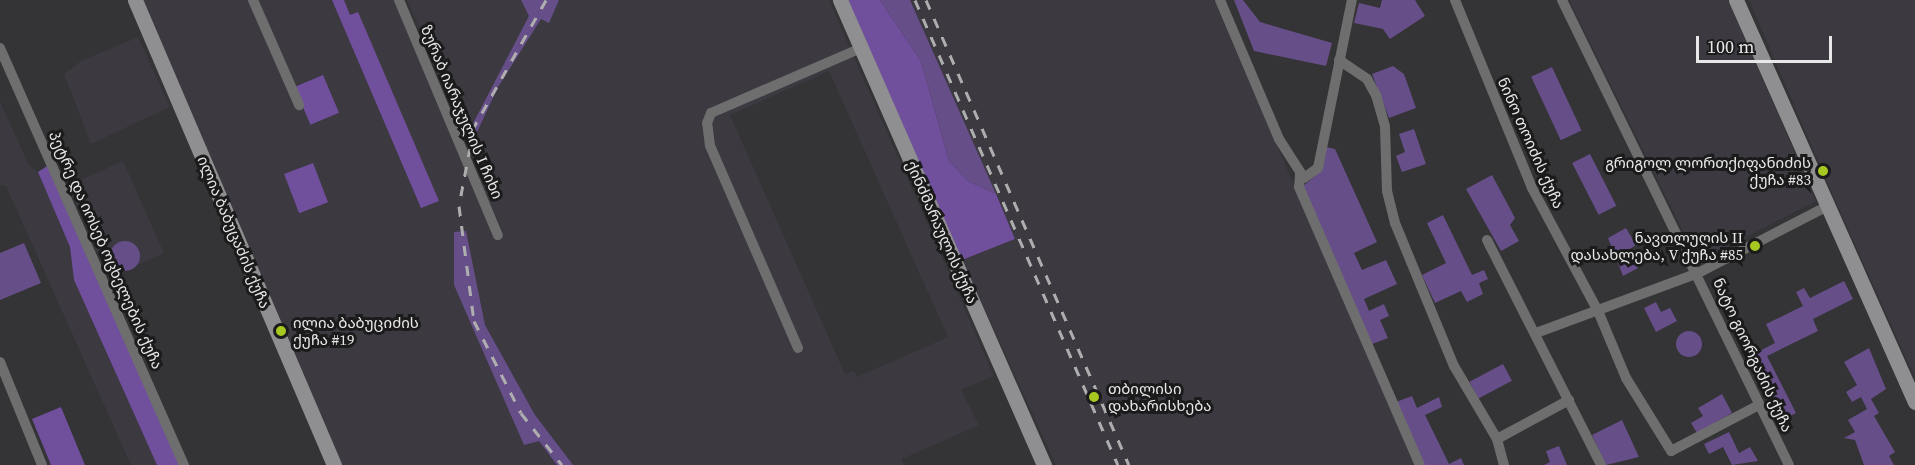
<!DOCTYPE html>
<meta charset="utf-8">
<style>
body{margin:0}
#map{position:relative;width:1915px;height:465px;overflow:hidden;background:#343335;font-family:"Source Serif 4","Noto Sans Georgian",serif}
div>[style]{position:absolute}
.built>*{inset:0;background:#3c3941;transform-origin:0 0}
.green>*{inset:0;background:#664e89;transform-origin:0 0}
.round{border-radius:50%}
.forest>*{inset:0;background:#704f9d;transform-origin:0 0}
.street>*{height:10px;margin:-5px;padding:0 5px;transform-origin:5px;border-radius:5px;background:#6e6e6f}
.secondary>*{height:15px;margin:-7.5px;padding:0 7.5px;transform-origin:7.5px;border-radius:7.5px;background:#8f8e90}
.rail>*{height:3px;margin-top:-1.5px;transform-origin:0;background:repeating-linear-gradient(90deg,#aeaeaf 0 10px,transparent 0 20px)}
.dots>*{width:16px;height:16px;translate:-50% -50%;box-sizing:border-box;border:3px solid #1b1b1c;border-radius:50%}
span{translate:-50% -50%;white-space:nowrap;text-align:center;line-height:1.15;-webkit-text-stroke:6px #1b1b1c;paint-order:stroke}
.street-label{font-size:15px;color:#e8e8e9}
.poi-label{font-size:15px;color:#e8e8e9}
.right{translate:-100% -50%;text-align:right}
.left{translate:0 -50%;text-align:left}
.scale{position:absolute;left:1696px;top:36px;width:136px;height:27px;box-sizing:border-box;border:3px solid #e8e8e9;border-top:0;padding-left:8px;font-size:18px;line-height:21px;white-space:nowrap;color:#e8e8e9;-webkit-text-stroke:4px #1b1b1c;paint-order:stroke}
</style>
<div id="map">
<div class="built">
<i style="clip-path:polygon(evenodd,139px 0,394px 0,493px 237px,503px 232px,479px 179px,483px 176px,407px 0,829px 0,994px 376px,961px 390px,979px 425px,902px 459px,904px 465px,342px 465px,139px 0,829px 71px,948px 337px,857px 377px,854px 371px,845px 374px,730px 115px,829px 71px)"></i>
<i style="clip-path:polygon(910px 0,1214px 0,1415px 465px,1056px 465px,962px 260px,1015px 239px)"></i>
<i style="clip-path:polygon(1569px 0,1728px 0,1816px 201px,1698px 262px)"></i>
<i style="clip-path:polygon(1749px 0,1915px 0,1915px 378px,1834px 198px)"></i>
<i style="clip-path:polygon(138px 37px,170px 107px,91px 144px,64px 74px,81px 61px)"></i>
<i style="clip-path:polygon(0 102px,29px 165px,38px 172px,70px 247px,74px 280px,157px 465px,131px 465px,6px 186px,0 185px)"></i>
<i style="left:123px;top:161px;width:101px;height:60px;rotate:66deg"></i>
</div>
<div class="green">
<i style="clip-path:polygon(521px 0,559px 0,549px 23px,541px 19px,498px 87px,471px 145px,467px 135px,529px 16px)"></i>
<i style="clip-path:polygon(880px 0,910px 0,996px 194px,968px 181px,949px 161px,921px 61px)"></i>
<i style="clip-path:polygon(1234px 0,1243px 0,1260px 22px,1332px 43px,1326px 66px,1254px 51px)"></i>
<i style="clip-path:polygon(1382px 0,1415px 0,1425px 16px,1390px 39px,1383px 29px,1354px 23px,1359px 3px,1380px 8px)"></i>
<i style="clip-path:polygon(1393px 66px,1404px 74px,1416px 108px,1389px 118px,1372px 74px)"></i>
<i style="left:1552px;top:67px;width:70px;height:23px;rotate:65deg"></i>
<i style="clip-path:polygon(1414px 129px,1426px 164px,1402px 172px,1396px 156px,1405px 152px,1399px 134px)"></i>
<i style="clip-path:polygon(1326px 147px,1335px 149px,1377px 242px,1354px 253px,1362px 270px,1386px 260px,1397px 284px,1364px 299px,1369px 311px,1384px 304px,1389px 316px,1380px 320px,1388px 338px,1372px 344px,1302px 187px,1322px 170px)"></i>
<i style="left:1590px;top:154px;width:58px;height:20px;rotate:63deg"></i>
<i style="clip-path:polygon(1492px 175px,1515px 218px,1510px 225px,1519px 241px,1501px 251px,1466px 189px)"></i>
<i style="clip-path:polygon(1443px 215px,1472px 275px,1484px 270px,1488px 279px,1479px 283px,1483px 294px,1467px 302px,1461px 291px,1435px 303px,1422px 275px,1446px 263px,1427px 223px)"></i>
<i style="clip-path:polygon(1626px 228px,1636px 245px,1628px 250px,1638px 268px,1623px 276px,1608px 238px)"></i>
<i style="clip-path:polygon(466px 231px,485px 325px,535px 415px,573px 465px,557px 465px,539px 441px,524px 445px,454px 285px,454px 232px)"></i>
<i class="round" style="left:110px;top:241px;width:30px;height:30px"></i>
<i style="clip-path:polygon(24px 243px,41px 283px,0 300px,0 253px)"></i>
<i style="clip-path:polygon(1844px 281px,1853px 299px,1813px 319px,1818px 331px,1767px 356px,1796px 413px,1778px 422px,1754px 372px,1759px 369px,1752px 355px,1775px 343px,1766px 324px,1803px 306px,1796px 292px,1804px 288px,1810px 298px)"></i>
<i style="clip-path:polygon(1656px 302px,1661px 312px,1670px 308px,1677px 321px,1656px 332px,1644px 308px)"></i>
<i class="round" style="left:1676px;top:331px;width:26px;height:26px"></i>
<i style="clip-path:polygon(1869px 348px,1886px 389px,1871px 399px,1879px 413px,1874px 416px,1895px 452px,1889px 456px,1894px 465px,1864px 465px,1855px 440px,1844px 438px,1855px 432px,1848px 420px,1867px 409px,1861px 397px,1852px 402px,1846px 392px,1857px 385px,1844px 362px)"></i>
<i style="left:1503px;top:364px;width:19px;height:38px;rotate:62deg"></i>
<i style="clip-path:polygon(1722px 394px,1732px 413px,1697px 433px,1691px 423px,1703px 416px,1698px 408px)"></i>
<i style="clip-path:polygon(1412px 396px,1417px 408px,1439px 397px,1442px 407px,1425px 415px,1449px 464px,1461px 458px,1464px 465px,1424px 465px,1396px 402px)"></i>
<i style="clip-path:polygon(1622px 420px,1639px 457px,1606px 465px,1592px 435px)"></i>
<i style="clip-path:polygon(1729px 432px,1739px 453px,1750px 447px,1758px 461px,1732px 465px,1723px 447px,1709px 454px,1704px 444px)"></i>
<i style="clip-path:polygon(1559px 446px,1567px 465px,1544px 465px,1550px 462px,1546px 451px)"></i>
</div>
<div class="forest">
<i style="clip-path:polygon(332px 0,344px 0,350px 15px,358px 12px,439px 201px,421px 208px)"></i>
<i style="clip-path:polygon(848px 0,880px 0,921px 61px,949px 161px,968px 181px,996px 194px,1015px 239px,962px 260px)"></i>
<i style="left:323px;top:75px;width:41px;height:31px;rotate:67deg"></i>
<i style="left:313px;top:163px;width:42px;height:31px;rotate:69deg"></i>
<i style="clip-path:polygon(47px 166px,180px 465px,157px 465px,74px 280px,70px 247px,38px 172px)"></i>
<i style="clip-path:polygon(61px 407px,85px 465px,51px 465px,32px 419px)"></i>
</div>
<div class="street">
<i style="left:253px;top:0;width:115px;rotate:66.3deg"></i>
<i style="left:399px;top:0;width:255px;rotate:67.2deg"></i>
<i style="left:1220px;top:0;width:151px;rotate:67deg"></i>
<i style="left:1279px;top:139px;width:46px;rotate:57.3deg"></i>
<i style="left:1304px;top:178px;width:17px;rotate:-36deg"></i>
<i style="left:1318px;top:168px;width:171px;rotate:-78.6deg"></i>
<i style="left:1455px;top:0;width:203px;rotate:67.7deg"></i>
<i style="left:1532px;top:188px;width:140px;rotate:61.8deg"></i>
<i style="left:1598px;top:311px;width:73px;rotate:67.3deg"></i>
<i style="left:1626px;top:378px;width:86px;rotate:58.3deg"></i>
<i style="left:1671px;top:451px;width:99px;rotate:-27.6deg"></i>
<i style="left:1562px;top:0;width:517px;rotate:63.98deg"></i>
<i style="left:0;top:48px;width:456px;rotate:66.2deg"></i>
<i style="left:1339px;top:60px;width:34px;rotate:34deg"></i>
<i style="left:1367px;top:79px;width:18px;rotate:61deg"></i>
<i style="left:1376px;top:95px;width:33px;rotate:74deg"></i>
<i style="left:1385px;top:127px;width:64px;rotate:88.2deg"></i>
<i style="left:1387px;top:191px;width:33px;rotate:76deg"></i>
<i style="left:1395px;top:223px;width:155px;rotate:67.6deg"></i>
<i style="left:1454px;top:366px;width:85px;rotate:59.5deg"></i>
<i style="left:1497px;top:439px;width:27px;rotate:75deg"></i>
<i style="left:1300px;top:174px;width:13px;rotate:94deg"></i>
<i style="left:1299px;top:187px;width:303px;rotate:66.5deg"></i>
<i style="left:1487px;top:240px;width:252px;rotate:63.1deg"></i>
<i style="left:1536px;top:333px;width:173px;rotate:-20.3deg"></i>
<i style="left:1698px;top:273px;width:146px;rotate:-27.3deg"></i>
<i style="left:798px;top:348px;width:220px;rotate:-113.5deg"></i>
<i style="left:710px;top:146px;width:23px;rotate:-97deg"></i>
<i style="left:707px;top:123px;width:11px;rotate:-68deg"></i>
<i style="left:711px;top:113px;width:163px;rotate:-23.4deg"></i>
<i style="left:0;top:362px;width:111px;rotate:67.8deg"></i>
<i style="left:1497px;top:439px;width:82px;rotate:-28.4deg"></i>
</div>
<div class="secondary">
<i style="left:135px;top:0;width:506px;rotate:66.83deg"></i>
<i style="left:840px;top:0;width:508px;rotate:66.31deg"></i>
<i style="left:1736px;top:0;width:440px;rotate:66deg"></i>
</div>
<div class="rail">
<i style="left:546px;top:0;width:146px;rotate:119.6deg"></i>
<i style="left:474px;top:127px;width:80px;rotate:100.8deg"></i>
<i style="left:459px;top:206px;width:116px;rotate:82.6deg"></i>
<i style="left:474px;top:321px;width:103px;rotate:62.9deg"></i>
<i style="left:521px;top:413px;width:66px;rotate:51.7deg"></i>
<i style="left:915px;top:0;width:507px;rotate:66.42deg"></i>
<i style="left:926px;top:0;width:507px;rotate:66.42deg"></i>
</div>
<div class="dots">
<i style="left:1823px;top:171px;background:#a6c821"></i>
<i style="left:1755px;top:246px;background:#a6c821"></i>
<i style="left:281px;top:331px;background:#a6c821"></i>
<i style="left:1094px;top:397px;background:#a6c821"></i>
</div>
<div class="street-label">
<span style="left:462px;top:112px;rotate:67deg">ზურაბ იარაჯულის I ჩიხი</span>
<span style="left:1531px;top:143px;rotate:66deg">ნინო თოიძის ქუჩა</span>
<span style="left:234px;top:232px;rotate:67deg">ილია ბაბუცაძის ქუჩა</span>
<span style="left:942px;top:232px;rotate:66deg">ქინძმარაულის ქუჩა</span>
<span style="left:106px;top:250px;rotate:66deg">პეტრე და იოსებ ოცხელების ქუჩა</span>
<span style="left:1753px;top:355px;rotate:65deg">ნატო გიორგაძის ქუჩა</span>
</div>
<div class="poi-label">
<span class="right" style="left:1811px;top:171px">გრიგოლ ლორთქიფანიძის<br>ქუჩა #83</span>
<span class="right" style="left:1743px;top:246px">ნავთლუღის II<br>დასახლება, V ქუჩა #85</span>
<span class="left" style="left:293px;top:331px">ილია ბაბუციძის<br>ქუჩა #19</span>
<span class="left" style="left:1108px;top:397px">თბილისი<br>დახარისხება</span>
</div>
<div class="scale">100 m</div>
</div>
